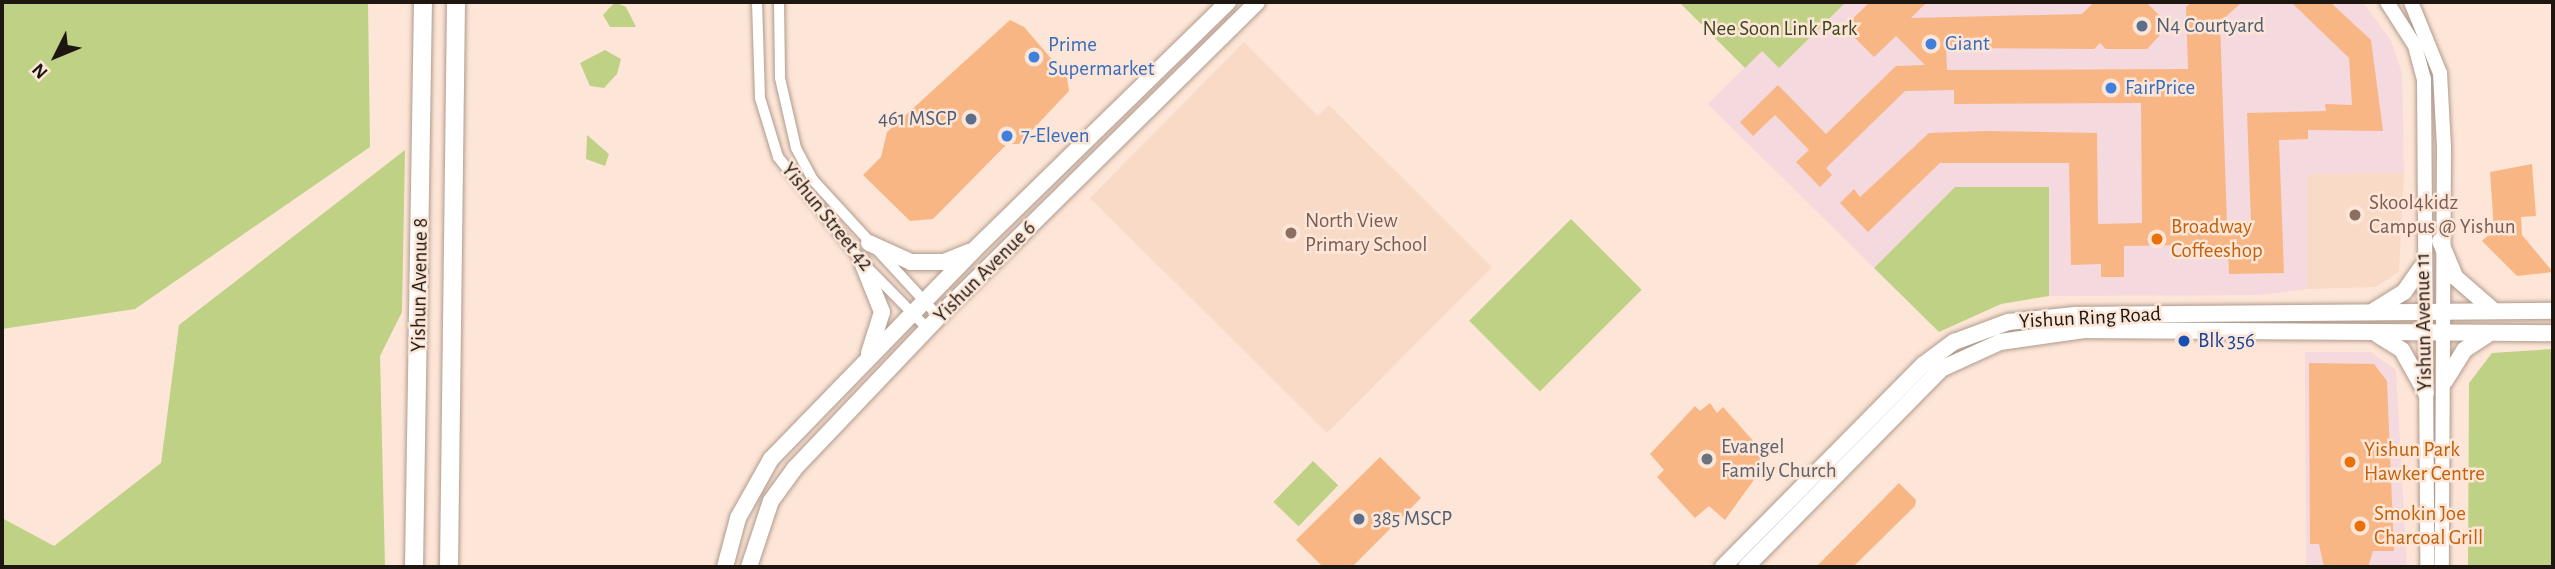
<!DOCTYPE html>
<style>
body{margin:0}
#map{position:relative;width:2555px;height:569px;overflow:hidden;background:#fde6d7;font-family:"Alegreya Sans",sans-serif}
div>[style]{position:absolute}
.commercial>*{inset:0;background:#f4d9de}
.built>*{inset:0;background:#f8dac7}
.green>*{inset:0;background:#bfd184;transform-origin:0 0}
.building>*{inset:0;background:#f9b685}
.roads{filter:drop-shadow(0 0 2px #b09a8c) drop-shadow(0 0 2px #b09a8c)}
.minor>*{height:10px;margin:-5px;padding:0 5px;transform-origin:5px;border-radius:5px;background:#fff}
.tertiary>*{height:14px;margin:-7px;padding:0 7px;transform-origin:7px;border-radius:7px;background:#fff}
.secondary>*{height:16px;margin:-8px;padding:0 8px;transform-origin:8px;border-radius:8px;background:#fff}
.primary>*{height:18px;margin:-9px;padding:0 9px;transform-origin:9px;border-radius:9px;background:#fff}
.dots>*{width:19px;height:19px;translate:-50% -50%;box-sizing:border-box;border:4px solid #fde6d7;border-radius:50%}
span{translate:-50% -50%;white-space:nowrap;text-align:center;line-height:1.15;-webkit-text-stroke:5px #fde6d7;paint-order:stroke}
.service-label{font-size:21px;color:#4e5e75}
.left{translate:0 -50%;text-align:left}
.right{translate:-100% -50%;text-align:right}
.park-label{font-size:21px;color:#3d461d}
.shop-label{font-size:21px;color:#366cbe}
.education-label{font-size:21px;color:#785e54}
.street-label{font-size:21px;color:#1e1611}
.food-label{font-size:21px;color:#c56008}
.transit-label{font-size:21px;color:#164399}
.worship-label{font-size:21px;color:#5b616d}
.frame{position:absolute;inset:0;border:4px solid #1e1611;pointer-events:none}
.north{position:absolute;left:21px;top:21px;width:70px;height:70px;-webkit-text-stroke:5px #fde6d7;paint-order:stroke;rotate:227deg;font-size:19px;font-weight:700;line-height:28px;text-align:center;color:#1e1611}
.north::after{content:'';display:block;margin:auto;width:24px;height:32px;background:#1e1611;clip-path:polygon(50% 0,100% 100%,50% 72%,0 100%)}
</style>
<div id="map">
<div class="commercial">
<i style="clip-path:polygon(1846px 2px,2363px 2px,2391px 41px,2402px 73px,2404px 173px,2307px 174px,2307px 289px,2260px 295px,2049px 296px,2049px 187px,1955px 187px,1874px 268px,1708px 104px,1762px 50px,1780px 67px)"></i>
<i style="clip-path:polygon(2305px 352px,2371px 352px,2396px 370px,2407px 567px,2306px 567px)"></i>
</div>
<div class="built">
<i style="clip-path:polygon(1244px 42px,1318px 116px,1329px 105px,1492px 267px,1327px 433px,1090px 198px)"></i>
<i style="clip-path:polygon(2404px 173px,2399px 272px,2376px 287px,2307px 289px,2307px 174px)"></i>
</div>
<div class="green">
<i style="clip-path:polygon(2px 2px,368px 2px,370px 147px,135px 309px,2px 329px)"></i>
<i style="clip-path:polygon(615px 2px,626px 7px,636px 27px,610px 27px,603px 15px)"></i>
<i style="clip-path:polygon(1679px 2px,1846px 2px,1779px 68px,1762px 51px,1745px 68px)"></i>
<i style="clip-path:polygon(605px 50px,621px 59px,617px 74px,604px 88px,590px 86px,580px 63px)"></i>
<i style="clip-path:polygon(587px 135px,609px 154px,605px 166px,586px 159px)"></i>
<i style="clip-path:polygon(405px 150px,402px 312px,380px 356px,385px 567px,2px 567px,2px 518px,54px 546px,161px 463px,179px 325px)"></i>
<i style="clip-path:polygon(1955px 187px,2049px 187px,2049px 296px,2001px 304px,1939px 332px,1874px 268px)"></i>
<i style="left:1571px;top:219px;width:100px;height:144px;rotate:45deg"></i>
<i style="clip-path:polygon(2553px 349px,2553px 567px,2468px 567px,2469px 383px,2492px 353px)"></i>
<i style="left:1313px;top:461px;width:35px;height:57px;rotate:44deg"></i>
</div>
<div class="building">
<i style="clip-path:polygon(1870px 2px,1927px 2px,1911px 18px,2082px 14px,2094px 2px,2146px 2px,2160px 16px,2160px 35px,2147px 49px,2106px 49px,2100px 43px,2094px 49px,1946px 48px,1947px 70px,2188px 69px,2186px 7px,2192px 2px,2242px 2px,2220px 22px,2227px 223px,2251px 222px,2247px 113px,2326px 111px,2325px 104px,2352px 105px,2349px 58px,2291px 2px,2330px 2px,2371px 40px,2383px 131px,2308px 130px,2308px 139px,2279px 140px,2284px 273px,2229px 274px,2228px 251px,2193px 251px,2193px 245px,2124px 246px,2124px 277px,2101px 277px,2101px 264px,2071px 265px,2069px 163px,1940px 163px,1868px 232px,1840px 203px,1854px 189px,1860px 197px,1929px 133px,1986px 131px,2097px 133px,2098px 224px,2142px 223px,2141px 103px,1954px 104px,1954px 90px,1905px 91px,1826px 168px,1832px 175px,1820px 187px,1796px 162px,1809px 150px,1775px 115px,1753px 136px,1740px 122px,1778px 85px,1826px 134px,1896px 66px,1925px 65px,1896px 36px,1874px 57px,1844px 27px)"></i>
<i style="clip-path:polygon(1010px 20px,1024px 27px,1067px 77px,1069px 91px,1019px 144px,1007px 144px,933px 219px,910px 221px,863px 175px,881px 157px,887px 132px)"></i>
<i style="clip-path:polygon(2532px 164px,2536px 216px,2521px 217px,2522px 235px,2553px 272px,2517px 276px,2482px 241px,2494px 230px,2490px 172px)"></i>
<i style="clip-path:polygon(2309px 363px,2374px 364px,2387px 381px,2394px 551px,2373px 551px,2368px 567px,2324px 567px,2319px 544px,2310px 544px)"></i>
<i style="clip-path:polygon(1710px 403px,1717px 413px,1723px 407px,1764px 453px,1756px 465px,1761px 470px,1725px 520px,1709px 506px,1695px 518px,1657px 477px,1664px 470px,1650px 454px,1695px 406px,1700px 411px)"></i>
<i style="clip-path:polygon(1380px 457px,1421px 498px,1352px 567px,1323px 567px,1296px 540px)"></i>
<i style="clip-path:polygon(1899px 483px,1916px 500px,1915px 506px,1853px 567px,1816px 567px)"></i>
</div>
<div class="roads">
<div class="minor">
<i style="left:757px;top:2px;width:96px;rotate:88.2deg"></i>
<i style="left:760px;top:98px;width:62px;rotate:73deg"></i>
<i style="left:778px;top:157px;width:134px;rotate:51.3deg"></i>
<i style="left:862px;top:262px;width:94px;rotate:45.4deg"></i>
<i style="left:779px;top:2px;width:76px;rotate:89.2deg"></i>
<i style="left:780px;top:78px;width:72px;rotate:77.1deg"></i>
<i style="left:796px;top:148px;width:36px;rotate:62deg"></i>
<i style="left:813px;top:180px;width:186px;rotate:47.4deg"></i>
</div>
<div class="tertiary">
<i style="left:2387px;top:2px;width:52px;rotate:57.5deg"></i>
<i style="left:2415px;top:46px;width:34px;rotate:75deg"></i>
<i style="left:2424px;top:79px;width:488px;rotate:89.6deg"></i>
<i style="left:2411px;top:2px;width:77px;rotate:67.8deg"></i>
<i style="left:2440px;top:73px;width:73px;rotate:86.9deg"></i>
<i style="left:2444px;top:146px;width:421px;rotate:90.3deg"></i>
</div>
<div class="secondary">
<i style="left:2440px;top:241px;width:39px;rotate:67deg"></i>
<i style="left:2455px;top:277px;width:50px;rotate:41deg"></i>
<i style="left:869px;top:243px;width:46px;rotate:24.3deg"></i>
<i style="left:911px;top:262px;width:33px"></i>
<i style="left:944px;top:262px;width:27px;rotate:-22deg"></i>
<i style="left:862px;top:262px;width:54px;rotate:68.2deg"></i>
<i style="left:882px;top:312px;width:43px;rotate:107.6deg"></i>
<i style="left:2375px;top:310px;width:34px;rotate:-32deg"></i>
<i style="left:2404px;top:292px;width:29px;rotate:-55deg"></i>
<i style="left:2378px;top:335px;width:28px;rotate:32deg"></i>
<i style="left:2402px;top:350px;width:49px;rotate:60.8deg"></i>
<i style="left:2445px;top:381px;width:36px;rotate:-58deg"></i>
<i style="left:2464px;top:350px;width:27px;rotate:-33deg"></i>
<i style="left:725px;top:567px;width:51px;rotate:-75.1deg"></i>
<i style="left:738px;top:518px;width:68px;rotate:-60.8deg"></i>
<i style="left:771px;top:459px;width:291px;rotate:-45.8deg"></i>
<i style="left:974px;top:250px;width:355px;rotate:-44.3deg"></i>
<i style="left:749px;top:567px;width:70px;rotate:-71.6deg"></i>
<i style="left:771px;top:501px;width:39px;rotate:-54deg"></i>
<i style="left:794px;top:469px;width:226px;rotate:-46.4deg"></i>
<i style="left:950px;top:305px;width:431px;rotate:-44.6deg"></i>
<i style="left:1723px;top:567px;width:284px;rotate:-45.3deg"></i>
<i style="left:1923px;top:365px;width:39px;rotate:-37deg"></i>
<i style="left:1954px;top:342px;width:58px;rotate:-20.3deg"></i>
<i style="left:2008px;top:322px;width:67px;rotate:-6deg"></i>
<i style="left:2075px;top:315px;width:478px;rotate:-0.5deg"></i>
<i style="left:1746px;top:567px;width:278px;rotate:-45.4deg"></i>
<i style="left:1941px;top:369px;width:65px;rotate:-24.6deg"></i>
<i style="left:2000px;top:342px;width:85px;rotate:-8.1deg"></i>
<i style="left:2084px;top:330px;width:469px;rotate:0.4deg"></i>
</div>
<div class="primary">
<i style="left:414px;top:567px;width:565px;rotate:-89.09deg"></i>
<i style="left:449px;top:567px;width:565px;rotate:-89.29deg"></i>
</div>
</div>
<div class="dots">
<i style="left:2142px;top:26px;background:#5c6f8a"></i>
<i style="left:1931px;top:44px;background:#3f7fe0"></i>
<i style="left:1034px;top:57px;background:#3f7fe0"></i>
<i style="left:2111px;top:88px;background:#3f7fe0"></i>
<i style="left:971px;top:119px;background:#5c6f8a"></i>
<i style="left:1007px;top:136px;background:#3f7fe0"></i>
<i style="left:2355px;top:215px;background:#8d6e63"></i>
<i style="left:1291px;top:233px;background:#8d6e63"></i>
<i style="left:2157px;top:239px;background:#e8710a"></i>
<i style="left:2184px;top:341px;background:#1a4fb4"></i>
<i style="left:1707px;top:459px;background:#6b7280"></i>
<i style="left:2350px;top:462px;background:#e8710a"></i>
<i style="left:1359px;top:519px;background:#5c6f8a"></i>
<i style="left:2360px;top:526px;background:#e8710a"></i>
</div>
<div class="service-label">
<span class="left" style="left:2156px;top:26px">N4 Courtyard</span>
<span class="right" style="left:957px;top:119px">461 MSCP</span>
<span class="left" style="left:1373px;top:519px">385 MSCP</span>
</div>
<div class="park-label">
<span style="left:1780px;top:29px">Nee Soon Link Park</span>
</div>
<div class="shop-label">
<span class="left" style="left:1945px;top:44px">Giant</span>
<span class="left" style="left:1048px;top:57px">Prime<br>Supermarket</span>
<span class="left" style="left:2125px;top:88px">FairPrice</span>
<span class="left" style="left:1021px;top:136px">7-Eleven</span>
</div>
<div class="education-label">
<span class="left" style="left:2369px;top:215px">Skool4kidz<br>Campus @ Yishun</span>
<span class="left" style="left:1305px;top:233px">North View<br>Primary School</span>
</div>
<div class="street-label">
<span style="left:827px;top:217px;rotate:51deg">Yishun Street 42</span>
<span style="left:985px;top:272px;rotate:-45deg">Yishun Avenue 6</span>
<span style="left:420px;top:285px;rotate:-89deg">Yishun Avenue 8</span>
<span style="left:2090px;top:318px;rotate:-3deg">Yishun Ring Road</span>
<span style="left:2424px;top:322px;rotate:-91deg">Yishun Avenue 11</span>
</div>
<div class="food-label">
<span class="left" style="left:2171px;top:239px">Broadway<br>Coffeeshop</span>
<span class="left" style="left:2364px;top:462px">Yishun Park<br>Hawker Centre</span>
<span class="left" style="left:2374px;top:526px">Smokin Joe<br>Charcoal Grill</span>
</div>
<div class="transit-label">
<span class="left" style="left:2198px;top:341px">Blk 356</span>
</div>
<div class="worship-label">
<span class="left" style="left:1721px;top:459px">Evangel<br>Family Church</span>
</div>
<div class="frame"></div>
<div class="north">N</div>
</div>
